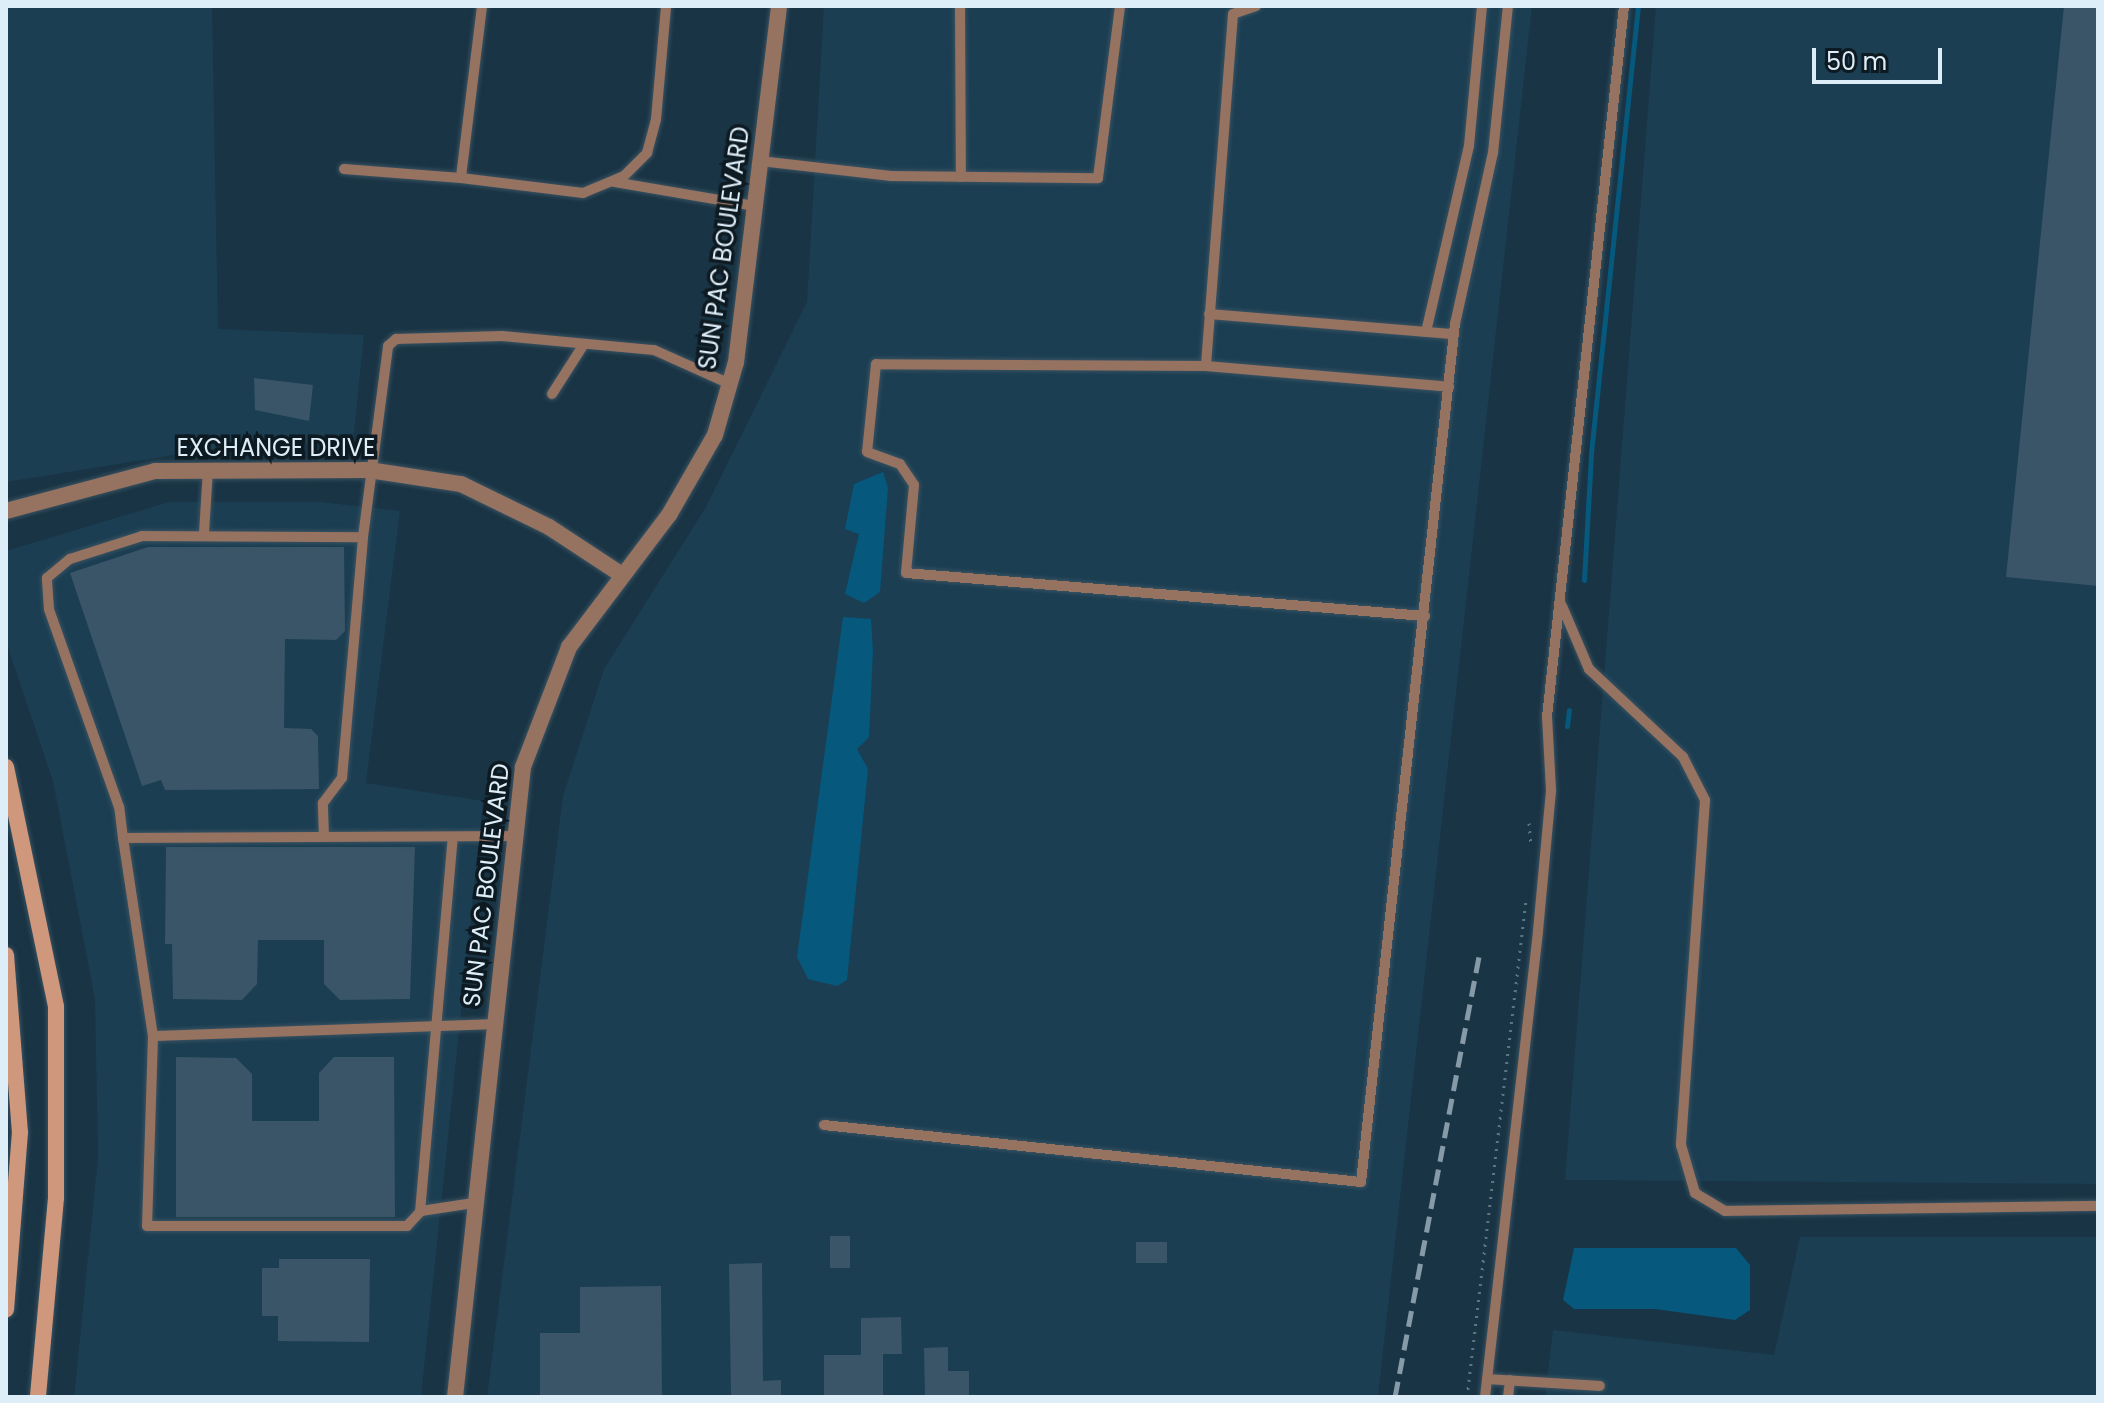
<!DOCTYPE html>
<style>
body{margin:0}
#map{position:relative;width:2104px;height:1403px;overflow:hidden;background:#193444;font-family:Poppins,sans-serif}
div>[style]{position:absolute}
.built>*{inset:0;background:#1b3e52}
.water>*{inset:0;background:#06587d}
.stream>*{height:5px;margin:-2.5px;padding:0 2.5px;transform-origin:2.5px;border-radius:2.5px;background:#06587d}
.building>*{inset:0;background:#395567;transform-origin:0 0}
.path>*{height:3px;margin-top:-1.5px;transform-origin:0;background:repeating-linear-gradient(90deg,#5d7483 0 2px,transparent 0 8px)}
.roads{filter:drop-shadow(0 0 2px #395261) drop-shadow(0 0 2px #395261)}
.service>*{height:10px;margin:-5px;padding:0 5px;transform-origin:5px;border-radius:5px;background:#967261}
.minor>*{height:16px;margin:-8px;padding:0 8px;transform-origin:8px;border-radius:8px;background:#967261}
.secondary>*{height:16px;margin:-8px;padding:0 8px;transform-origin:8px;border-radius:8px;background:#cf977b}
.rail>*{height:5px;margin-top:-2.5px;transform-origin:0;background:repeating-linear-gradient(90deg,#869aa8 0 16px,transparent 0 24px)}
span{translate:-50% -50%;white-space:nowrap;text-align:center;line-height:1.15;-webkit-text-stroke:7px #0e1a21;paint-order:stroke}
.street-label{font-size:24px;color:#deeef9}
.frame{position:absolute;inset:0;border:8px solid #deeef9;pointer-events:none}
.scale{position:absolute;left:1812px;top:48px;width:130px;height:36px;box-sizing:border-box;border:4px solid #deeef9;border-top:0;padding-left:10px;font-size:24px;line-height:28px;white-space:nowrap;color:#deeef9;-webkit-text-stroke:6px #0e1a21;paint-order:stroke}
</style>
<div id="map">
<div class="built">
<i style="clip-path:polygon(6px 6px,212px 6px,218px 329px,364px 335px,353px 442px,224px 447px,6px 482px)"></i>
<i style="clip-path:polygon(824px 6px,1532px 6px,1378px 1397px,487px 1397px,563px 796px,604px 669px,706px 507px,807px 302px)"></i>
<i style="clip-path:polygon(1656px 6px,2098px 6px,2098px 1184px,1565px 1180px)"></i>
<i style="clip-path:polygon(169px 502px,321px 502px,400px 511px,366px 783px,483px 801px,421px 1397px,74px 1397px,98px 1157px,95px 999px,53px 781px,6px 642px,6px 551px)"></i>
<i style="clip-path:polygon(1800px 1237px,2098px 1237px,2098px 1397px,1545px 1397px,1553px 1330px,1774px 1355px)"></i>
</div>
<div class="water">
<i style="clip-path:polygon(883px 472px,888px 488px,880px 592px,864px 603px,845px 594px,859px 534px,845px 529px,854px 484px)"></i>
<i style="clip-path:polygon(843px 617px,871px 619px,873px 651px,869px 737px,857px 749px,868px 769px,847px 980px,837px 986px,808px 979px,797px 957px)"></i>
<i style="clip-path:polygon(1574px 1248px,1736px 1248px,1750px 1265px,1750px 1310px,1735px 1320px,1655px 1309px,1574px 1309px,1563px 1300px)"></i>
</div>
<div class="stream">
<i style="left:1584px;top:580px;width:127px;rotate:-86.8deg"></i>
<i style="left:1591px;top:453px;width:449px;rotate:-84deg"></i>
<i style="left:1567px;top:726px;width:16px;rotate:-83deg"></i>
</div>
<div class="building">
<i style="clip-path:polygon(2064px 6px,2098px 6px,2098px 586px,2006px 577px)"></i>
<i style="clip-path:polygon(254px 378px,313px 385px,309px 421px,255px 410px)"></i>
<i style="clip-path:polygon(148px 547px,344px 547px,345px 631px,336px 640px,285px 639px,284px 728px,311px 729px,318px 736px,319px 789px,165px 790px,161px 780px,142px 786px,70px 573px)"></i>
<i style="clip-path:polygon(166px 847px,415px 847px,410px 999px,340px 1000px,324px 984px,324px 940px,258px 940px,257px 984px,242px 1000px,173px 999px,172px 944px,165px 944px)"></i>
<i style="clip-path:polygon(176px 1057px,236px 1058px,252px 1074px,252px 1121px,319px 1121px,319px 1073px,334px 1057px,394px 1057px,395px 1217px,176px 1217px)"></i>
<i style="left:830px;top:1236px;width:20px;height:32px"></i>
<i style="left:1136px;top:1242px;width:31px;height:21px"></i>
<i style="clip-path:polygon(279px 1259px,370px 1259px,369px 1342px,278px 1341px,278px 1316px,262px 1316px,262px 1268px,279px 1268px)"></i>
<i style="clip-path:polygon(762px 1263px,763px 1381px,781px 1380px,781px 1397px,731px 1397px,729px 1264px)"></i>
<i style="clip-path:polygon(661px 1286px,662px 1397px,540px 1397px,540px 1333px,580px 1333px,580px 1287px)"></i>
<i style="clip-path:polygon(901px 1317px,902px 1354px,883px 1354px,883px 1397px,824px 1397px,824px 1355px,861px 1355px,861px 1318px)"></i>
<i style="clip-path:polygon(948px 1347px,948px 1371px,969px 1371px,969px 1397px,925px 1397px,924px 1348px)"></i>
</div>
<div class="path">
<i style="left:1529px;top:823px;width:22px;rotate:85deg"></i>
<i style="left:1467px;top:1397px;width:500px;rotate:-83.23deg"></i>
</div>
<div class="roads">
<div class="service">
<i style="left:482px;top:6px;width:173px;rotate:97deg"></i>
<i style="left:461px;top:178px;width:123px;rotate:7deg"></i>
<i style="left:583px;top:193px;width:44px;rotate:-22.5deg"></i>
<i style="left:624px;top:176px;width:33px;rotate:-45deg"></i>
<i style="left:647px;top:153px;width:35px;rotate:-75deg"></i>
<i style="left:656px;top:119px;width:113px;rotate:-84.9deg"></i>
<i style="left:960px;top:6px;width:171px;rotate:89.7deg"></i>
<i style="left:1256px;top:6px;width:24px;rotate:161deg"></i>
<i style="left:1233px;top:14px;width:353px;rotate:94.4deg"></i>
<i style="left:1206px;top:366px;width:330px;rotate:-179.7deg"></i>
<i style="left:876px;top:364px;width:88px;rotate:95.8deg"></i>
<i style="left:867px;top:452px;width:35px;rotate:20deg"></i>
<i style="left:900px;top:464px;width:25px;rotate:56deg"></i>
<i style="left:914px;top:485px;width:88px;rotate:95.2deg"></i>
<i style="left:906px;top:573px;width:521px;rotate:4.74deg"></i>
<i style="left:760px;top:161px;width:132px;rotate:6.5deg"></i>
<i style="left:891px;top:176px;width:207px;rotate:0.6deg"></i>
<i style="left:1098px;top:178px;width:173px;rotate:-82.7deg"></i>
<i style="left:344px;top:169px;width:117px;rotate:4.4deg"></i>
<i style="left:614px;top:182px;width:143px;rotate:9.7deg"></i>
<i style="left:1209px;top:314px;width:246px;rotate:4.7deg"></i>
<i style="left:1426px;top:332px;width:191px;rotate:-77deg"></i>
<i style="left:1469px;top:146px;width:141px;rotate:-84.7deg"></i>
<i style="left:1206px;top:366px;width:244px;rotate:4.9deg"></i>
<i style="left:552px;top:394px;width:59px;rotate:-57.4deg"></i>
<i style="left:204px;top:533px;width:64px;rotate:-86.4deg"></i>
<i style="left:1562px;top:606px;width:69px;rotate:66.8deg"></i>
<i style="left:1589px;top:669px;width:129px;rotate:43.1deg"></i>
<i style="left:1683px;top:757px;width:48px;rotate:62.9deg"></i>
<i style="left:1705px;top:800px;width:346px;rotate:94deg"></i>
<i style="left:1681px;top:1145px;width:50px;rotate:73.7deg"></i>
<i style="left:1695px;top:1193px;width:35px;rotate:31deg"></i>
<i style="left:1725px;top:1211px;width:373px;rotate:-0.8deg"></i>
<i style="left:512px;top:836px;width:389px;rotate:179.7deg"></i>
<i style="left:123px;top:838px;width:31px;rotate:-97deg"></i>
<i style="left:119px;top:807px;width:210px;rotate:-109.5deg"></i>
<i style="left:49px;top:609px;width:31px;rotate:-94deg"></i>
<i style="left:47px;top:578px;width:30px;rotate:-40deg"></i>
<i style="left:70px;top:559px;width:76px;rotate:-17.7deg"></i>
<i style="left:142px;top:536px;width:221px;rotate:0.3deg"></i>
<i style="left:363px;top:537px;width:193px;rotate:-82.5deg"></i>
<i style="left:388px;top:346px;width:11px;rotate:-41deg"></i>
<i style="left:396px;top:339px;width:106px;rotate:-1.6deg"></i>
<i style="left:502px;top:336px;width:153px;rotate:5.3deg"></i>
<i style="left:654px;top:350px;width:83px;rotate:24.1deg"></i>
<i style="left:324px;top:837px;width:34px;rotate:-92deg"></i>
<i style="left:323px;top:803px;width:31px;rotate:-53deg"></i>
<i style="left:342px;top:778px;width:242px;rotate:-85deg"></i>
<i style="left:123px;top:838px;width:200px;rotate:81.4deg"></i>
<i style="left:153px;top:1036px;width:190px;rotate:91.8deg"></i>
<i style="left:147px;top:1226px;width:260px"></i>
<i style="left:407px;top:1226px;width:21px;rotate:-47deg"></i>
<i style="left:421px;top:1211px;width:53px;rotate:-8.7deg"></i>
<i style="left:153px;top:1036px;width:339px;rotate:-2deg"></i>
<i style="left:824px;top:1125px;width:540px;rotate:6.06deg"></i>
<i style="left:1361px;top:1182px;width:863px;rotate:-83.75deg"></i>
<i style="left:1455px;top:324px;width:175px;rotate:-77.5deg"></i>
<i style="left:1493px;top:153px;width:148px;rotate:-84.2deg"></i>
<i style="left:420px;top:1212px;width:376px;rotate:-85deg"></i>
<i style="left:1487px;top:1379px;width:113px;rotate:3.5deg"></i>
<i style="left:1485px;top:1397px;width:469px;rotate:-83.5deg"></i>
<i style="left:1538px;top:931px;width:142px;rotate:-84.7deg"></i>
<i style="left:1551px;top:790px;width:73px;rotate:-93.1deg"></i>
<i style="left:1547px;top:717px;width:715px;rotate:-83.82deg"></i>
<i style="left:1508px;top:1397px;width:17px;rotate:-83deg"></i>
</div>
<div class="minor">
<i style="left:6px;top:511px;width:154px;rotate:-15deg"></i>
<i style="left:155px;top:471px;width:214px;rotate:-0.3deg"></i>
<i style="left:369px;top:470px;width:93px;rotate:8.7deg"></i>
<i style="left:461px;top:484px;width:98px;rotate:26deg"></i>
<i style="left:549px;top:527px;width:87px;rotate:33.3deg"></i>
<i style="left:455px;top:1397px;width:634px;rotate:-83.84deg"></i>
<i style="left:523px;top:767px;width:129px;rotate:-69deg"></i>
<i style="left:569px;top:647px;width:166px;rotate:-52.9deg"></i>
<i style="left:669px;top:515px;width:92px;rotate:-60.1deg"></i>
<i style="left:715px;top:435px;width:76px;rotate:-74deg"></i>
<i style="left:736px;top:362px;width:359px;rotate:-83.1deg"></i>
</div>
<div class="secondary">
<i style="left:6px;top:767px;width:245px;rotate:78.2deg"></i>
<i style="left:56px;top:1007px;width:191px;rotate:90deg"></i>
<i style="left:56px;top:1198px;width:200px;rotate:95.2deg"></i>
<i style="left:6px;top:955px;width:178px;rotate:85.5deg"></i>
<i style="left:20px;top:1132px;width:178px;rotate:94.5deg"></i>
</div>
</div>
<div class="rail">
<i style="left:1395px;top:1397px;width:455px;rotate:-79.2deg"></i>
</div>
<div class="street-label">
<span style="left:724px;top:248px;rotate:-82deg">SUN PAC BOULEVARD</span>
<span style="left:276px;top:448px">EXCHANGE DRIVE</span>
<span style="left:486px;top:885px;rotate:-83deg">SUN PAC BOULEVARD</span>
</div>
<div class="frame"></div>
<div class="scale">50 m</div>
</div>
